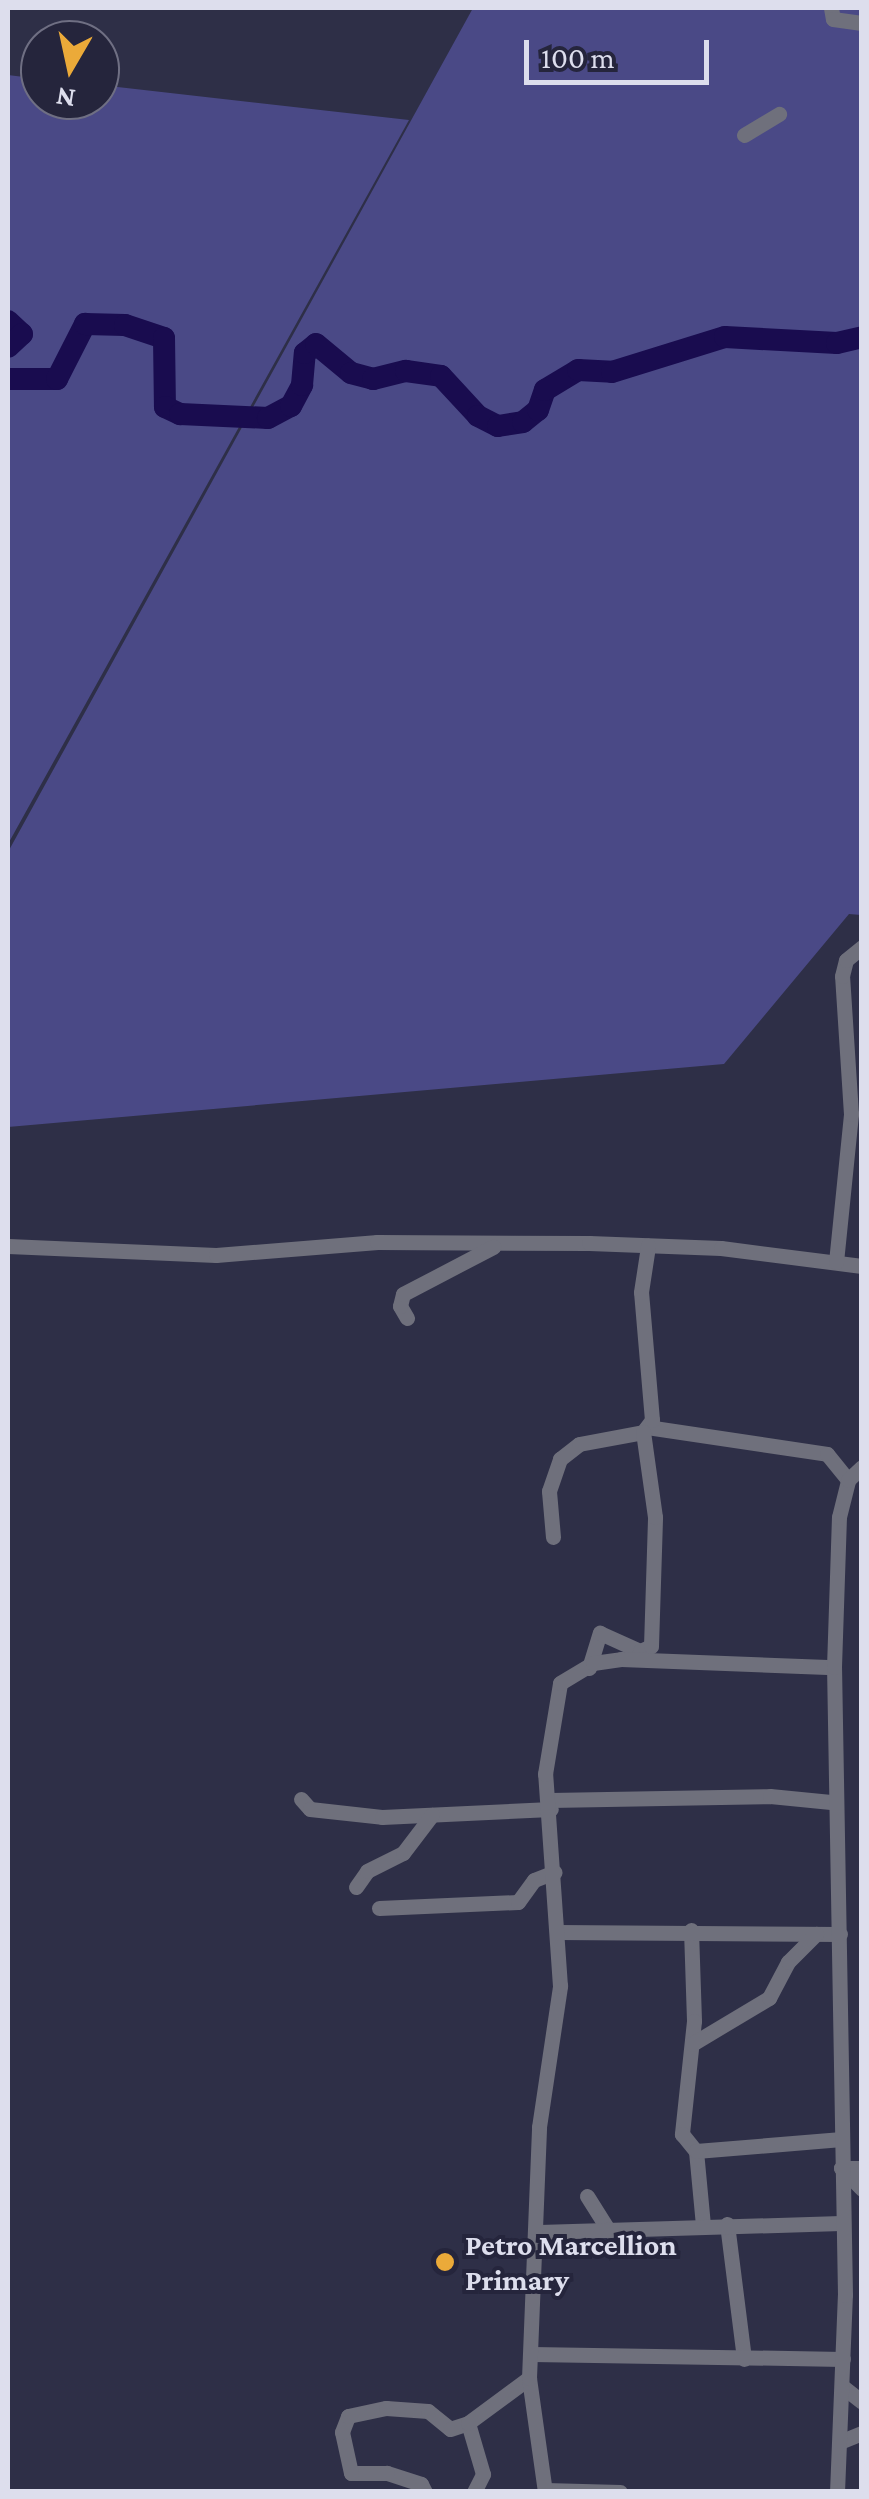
<!DOCTYPE html>
<style>
body{margin:0}
#map{position:relative;width:869px;height:2499px;overflow:hidden;background:#2e2f47;font-family:"Crimson Pro",serif}
div>[style]{position:absolute}
.green>*{inset:0;background:#4a4986}
.river>*{height:22px;margin:-11px;padding:0 11px;transform-origin:11px;border-radius:11px;background:#190c4f}
.street>*{height:15px;margin:-7.5px;padding:0 7.5px;transform-origin:7.5px;border-radius:7.5px;background:#6f707c}
.dots>*{width:28px;height:28px;translate:-50% -50%;box-sizing:border-box;border:5px solid #25253c;border-radius:50%}
span{translate:-50% -50%;white-space:nowrap;text-align:center;line-height:1.15;-webkit-text-stroke:8px #25253c;paint-order:stroke}
.poi-label{font-size:30px;color:#dddeed;font-weight:700}
.left{translate:0 -50%;text-align:left}
.frame{position:absolute;inset:0;border:10px solid #dddeed;pointer-events:none}
.north{position:absolute;left:20px;top:20px;width:100px;height:100px;box-sizing:border-box;background:#25253c;border:2px solid #6f6f83;border-radius:50%;rotate:189deg;font-size:28px;font-weight:700;line-height:40px;text-align:center;color:#dddeed}
.north::after{content:'';display:block;margin:auto;width:35px;height:45px;background:#ebaa39;clip-path:polygon(50% 0,100% 100%,50% 72%,0 100%)}
.scale{position:absolute;left:524px;top:40px;width:185px;height:45px;box-sizing:border-box;border:5px solid #dddeed;border-top:0;padding-left:12px;font-size:30px;line-height:35px;white-space:nowrap;color:#dddeed;-webkit-text-stroke:8px #25253c;paint-order:stroke}
</style>
<div id="map">
<div class="green">
<i style="clip-path:polygon(473px 8px,861px 8px,861px 915px,849px 914px,724px 1064px,8px 1127px,8px 852px)"></i>
<i style="clip-path:polygon(8px 75px,40px 79px,40px 100px,100px 100px,100px 85px,409px 120px,8px 844px)"></i>
</div>
<div class="river">
<i style="left:8px;top:321px;width:19px;rotate:43deg"></i>
<i style="left:22px;top:334px;width:19px;rotate:137deg"></i>
<i style="left:8px;top:379px;width:49px"></i>
<i style="left:57px;top:379px;width:62px;rotate:-63deg"></i>
<i style="left:85px;top:324px;width:40px;rotate:1.4deg"></i>
<i style="left:125px;top:325px;width:41px;rotate:18.4deg"></i>
<i style="left:164px;top:338px;width:69px;rotate:89.2deg"></i>
<i style="left:165px;top:407px;width:17px;rotate:25deg"></i>
<i style="left:180px;top:414px;width:88px;rotate:2.6deg"></i>
<i style="left:268px;top:418px;width:26px;rotate:-28deg"></i>
<i style="left:291px;top:406px;width:24px;rotate:-62deg"></i>
<i style="left:302px;top:385px;width:32px;rotate:-85deg"></i>
<i style="left:305px;top:353px;width:14px;rotate:-39deg"></i>
<i style="left:316px;top:344px;width:45px;rotate:39.6deg"></i>
<i style="left:351px;top:373px;width:23px;rotate:15deg"></i>
<i style="left:373px;top:379px;width:34px;rotate:-14deg"></i>
<i style="left:406px;top:371px;width:35px;rotate:8deg"></i>
<i style="left:441px;top:376px;width:54px;rotate:47.2deg"></i>
<i style="left:478px;top:416px;width:22px;rotate:27deg"></i>
<i style="left:498px;top:426px;width:25px;rotate:-9deg"></i>
<i style="left:523px;top:422px;width:19px;rotate:-39deg"></i>
<i style="left:538px;top:410px;width:21px;rotate:-71deg"></i>
<i style="left:545px;top:390px;width:39px;rotate:-31deg"></i>
<i style="left:578px;top:370px;width:34px;rotate:3deg"></i>
<i style="left:612px;top:372px;width:118px;rotate:-17.2deg"></i>
<i style="left:725px;top:337px;width:112px;rotate:3.1deg"></i>
<i style="left:837px;top:343px;width:26px;rotate:-13deg"></i>
</div>
<div class="street">
<i style="left:831px;top:8px;width:11px;rotate:80deg"></i>
<i style="left:833px;top:19px;width:29px;rotate:8deg"></i>
<i style="left:744px;top:135px;width:41px;rotate:-31deg"></i>
<i style="left:8px;top:1246px;width:208px;rotate:2.5deg"></i>
<i style="left:216px;top:1255px;width:162px;rotate:-4.6deg"></i>
<i style="left:377px;top:1242px;width:212px;rotate:0.3deg"></i>
<i style="left:589px;top:1243px;width:132px;rotate:2.2deg"></i>
<i style="left:721px;top:1248px;width:142px;rotate:7.3deg"></i>
<i style="left:836px;top:1262px;width:149px;rotate:-84.2deg"></i>
<i style="left:851px;top:1114px;width:138px;rotate:-93.7deg"></i>
<i style="left:842px;top:976px;width:16px;rotate:-76deg"></i>
<i style="left:846px;top:960px;width:21px;rotate:-39deg"></i>
<i style="left:407px;top:1318px;width:14px;rotate:-120deg"></i>
<i style="left:400px;top:1306px;width:12px;rotate:-76deg"></i>
<i style="left:403px;top:1294px;width:102px;rotate:-27.6deg"></i>
<i style="left:647px;top:1427px;width:182px;rotate:8.5deg"></i>
<i style="left:827px;top:1454px;width:33px;rotate:51deg"></i>
<i style="left:553px;top:1537px;width:46px;rotate:-95deg"></i>
<i style="left:549px;top:1491px;width:34px;rotate:-71deg"></i>
<i style="left:560px;top:1459px;width:24px;rotate:-38deg"></i>
<i style="left:579px;top:1444px;width:65px;rotate:-10.6deg"></i>
<i style="left:643px;top:1432px;width:15px;rotate:-53deg"></i>
<i style="left:652px;top:1420px;width:128px;rotate:-94.9deg"></i>
<i style="left:641px;top:1292px;width:47px;rotate:-81.3deg"></i>
<i style="left:589px;top:1668px;width:37px;rotate:-73deg"></i>
<i style="left:600px;top:1633px;width:44px;rotate:24.2deg"></i>
<i style="left:640px;top:1651px;width:12px;rotate:-24deg"></i>
<i style="left:651px;top:1646px;width:129px;rotate:-88.2deg"></i>
<i style="left:655px;top:1517px;width:86px;rotate:-98deg"></i>
<i style="left:301px;top:1799px;width:13px;rotate:48deg"></i>
<i style="left:310px;top:1809px;width:72px;rotate:6.3deg"></i>
<i style="left:382px;top:1817px;width:169px;rotate:-2.7deg"></i>
<i style="left:550px;top:1800px;width:220px;rotate:-1deg"></i>
<i style="left:770px;top:1796px;width:61px;rotate:5.6deg"></i>
<i style="left:356px;top:1887px;width:19px;rotate:-55deg"></i>
<i style="left:367px;top:1871px;width:40px;rotate:-26.6deg"></i>
<i style="left:403px;top:1853px;width:48px;rotate:-52.7deg"></i>
<i style="left:379px;top:1908px;width:139px;rotate:-2.5deg"></i>
<i style="left:518px;top:1902px;width:27px;rotate:-54deg"></i>
<i style="left:534px;top:1880px;width:22px;rotate:-21deg"></i>
<i style="left:691px;top:1930px;width:91px;rotate:88.1deg"></i>
<i style="left:694px;top:2021px;width:114px;rotate:96.1deg"></i>
<i style="left:682px;top:2134px;width:22px;rotate:51deg"></i>
<i style="left:696px;top:2151px;width:74px;rotate:84.6deg"></i>
<i style="left:557px;top:1932px;width:283px;rotate:0.4deg"></i>
<i style="left:692px;top:2044px;width:90px;rotate:-30.9deg"></i>
<i style="left:769px;top:1998px;width:41px;rotate:-62.2deg"></i>
<i style="left:788px;top:1962px;width:40px;rotate:-45deg"></i>
<i style="left:696px;top:2151px;width:146px;rotate:-4.7deg"></i>
<i style="left:841px;top:2168px;width:30px;rotate:45deg"></i>
<i style="left:841px;top:2168px;width:21px"></i>
<i style="left:587px;top:2196px;width:41px;rotate:57.8deg"></i>
<i style="left:727px;top:2224px;width:136px;rotate:82.8deg"></i>
<i style="left:539px;top:2232px;width:302px;rotate:-1.7deg"></i>
<i style="left:532px;top:2354px;width:311px;rotate:0.9deg"></i>
<i style="left:843px;top:2387px;width:24px;rotate:38deg"></i>
<i style="left:842px;top:2441px;width:22px;rotate:-22deg"></i>
<i style="left:545px;top:2490px;width:75px;rotate:1.5deg"></i>
<i style="left:425px;top:2492px;width:9px;rotate:-117deg"></i>
<i style="left:421px;top:2484px;width:36px;rotate:-162deg"></i>
<i style="left:387px;top:2473px;width:36px;rotate:180deg"></i>
<i style="left:351px;top:2473px;width:42px;rotate:-102.4deg"></i>
<i style="left:342px;top:2432px;width:17px;rotate:-69deg"></i>
<i style="left:348px;top:2416px;width:39px;rotate:-12deg"></i>
<i style="left:386px;top:2408px;width:42px;rotate:4.1deg"></i>
<i style="left:428px;top:2411px;width:28px;rotate:39deg"></i>
<i style="left:450px;top:2429px;width:19px;rotate:-18deg"></i>
<i style="left:474px;top:2492px;width:20px;rotate:-63deg"></i>
<i style="left:483px;top:2474px;width:53px;rotate:-106.4deg"></i>
<i style="left:468px;top:2423px;width:76px;rotate:-36.4deg"></i>
<i style="left:545px;top:2492px;width:115px;rotate:-98deg"></i>
<i style="left:529px;top:2378px;width:251px;rotate:-87.7deg"></i>
<i style="left:539px;top:2127px;width:143px;rotate:-81.5deg"></i>
<i style="left:560px;top:1986px;width:213px;rotate:-94deg"></i>
<i style="left:545px;top:1774px;width:92px;rotate:-80.6deg"></i>
<i style="left:560px;top:1683px;width:39px;rotate:-31deg"></i>
<i style="left:593px;top:1663px;width:28px;rotate:-8deg"></i>
<i style="left:621px;top:1659px;width:213px;rotate:2.2deg"></i>
<i style="left:837px;top:2492px;width:197px;rotate:-87.7deg"></i>
<i style="left:845px;top:2295px;width:628px;rotate:-91deg"></i>
<i style="left:834px;top:1667px;width:150px;rotate:-88.1deg"></i>
<i style="left:839px;top:1517px;width:38px;rotate:-76deg"></i>
<i style="left:848px;top:1480px;width:19px;rotate:-43deg"></i>
</div>
<div class="dots">
<i style="left:445px;top:2262px;background:#ebaa39"></i>
</div>
<div class="poi-label">
<span class="left" style="left:465px;top:2262px">Petro Marcellion<br>Primary</span>
</div>
<div class="frame"></div>
<div class="north">N</div>
<div class="scale">100 m</div>
</div>
